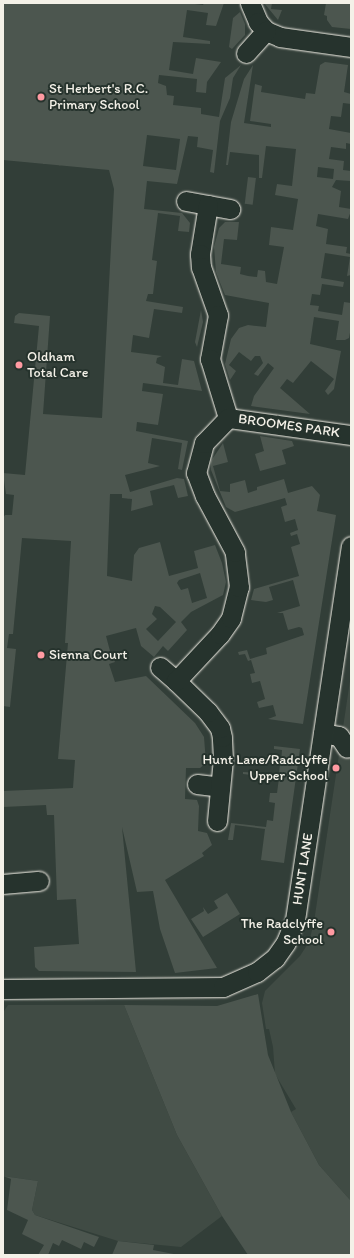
<!DOCTYPE html>
<style>
body{margin:0}
#map{position:relative;width:354px;height:1258px;overflow:hidden;background:#323e38;font-family:Itim,sans-serif}
div>[style]{position:absolute}
.built>*{inset:0;background:#404b44}
.green>*{inset:0;background:#4c564f;transform-origin:0 0}
.roads{filter:drop-shadow(0 0 1px #f4f1e8) drop-shadow(0 0 1px #f4f1e8)}
.minor>*{height:19px;margin:-9.5px;padding:0 9.5px;transform-origin:9.5px;border-radius:9.5px;background:#26332d}
.dots>*{width:11px;height:11px;translate:-50% -50%;box-sizing:border-box;border:2px solid #26332d;border-radius:50%}
span{translate:-50% -50%;white-space:nowrap;text-align:center;line-height:1.15;-webkit-text-stroke:4px #26332d;paint-order:stroke}
.poi-label{font-size:14px;color:#f4f1e8}
.left{translate:0 -50%;text-align:left}
.right{translate:-100% -50%;text-align:right}
.street-label{font-size:14px;color:#f4f1e8}
.frame{position:absolute;inset:0;border:4px solid #f4f1e8;pointer-events:none}
</style>
<div id="map">
<div class="built">
<i style="clip-path:polygon(351px 674px,351px 1201px,319px 1165px,291px 1112px,296px 1109px,275px 1074px,273px 1047px,269px 1029px,266px 1029px,262px 1003px,265px 991px,300px 956px,309px 942px,314px 922px)"></i>
<i style="clip-path:polygon(8px 1005px,124px 1005px,177px 1135px,222px 1216px,181px 1247px,118px 1241px,35px 1215px,32px 1210px,38px 1181px,3px 1176px,3px 1026px,4px 1011px)"></i>
</div>
<div class="green">
<i style="clip-path:polygon(evenodd,3px 3px,187px 3px,203px 5px,204px 3px,224px 3px,216px 26px,206px 25px,208px 13px,187px 10px,183px 37px,210px 41px,210px 44px,173px 42px,169px 70px,193px 74px,196px 58px,221px 62px,207px 82px,206px 93px,196px 92px,197px 79px,159px 75px,158px 83px,166px 86px,167px 95px,174px 96px,173px 105px,201px 108px,201px 114px,219px 117px,225px 78px,241px 65px,233px 78px,230px 98px,220px 121px,214px 173px,210px 172px,213px 150px,197px 147px,198px 137px,188px 136px,177px 184px,147px 181px,144px 209px,182px 213px,190px 223px,189px 232px,178px 231px,180px 216px,158px 213px,152px 260px,157px 261px,155px 277px,153px 294px,148px 294px,146px 301px,183px 307px,182px 313px,154px 309px,149px 338px,133px 335px,131px 352px,162px 356px,157px 358px,156px 363px,165px 367px,163px 383px,178px 385px,182px 359px,194px 361px,202px 391px,143px 383px,142px 391px,163px 394px,158px 425px,137px 422px,136px 431px,188px 441px,182px 470px,178px 469px,182px 443px,152px 438px,148px 463px,160px 466px,125px 475px,130px 492px,177px 478px,184px 479px,188px 496px,178px 498px,174px 485px,150px 491px,153px 505px,131px 511px,132px 499px,122px 498px,122px 494px,110px 494px,107px 576px,132px 581px,134px 555px,139px 548px,160px 542px,169px 576px,198px 568px,194px 551px,215px 545px,222px 563px,226px 582px,223px 595px,191px 612px,181px 622px,187px 630px,168px 651px,163px 646px,154px 657px,141px 646px,136px 628px,106px 636px,110px 651px,105px 653px,107px 659px,113px 658px,115px 662px,109px 664px,115px 682px,146px 676px,195px 723px,204px 737px,206px 763px,200px 768px,186px 768px,185px 799px,197px 800px,199px 806px,198px 831px,207px 833px,212px 845px,202px 853px,204px 856px,165px 880px,217px 968px,175px 973px,160px 929px,153px 891px,137px 892px,122px 827px,136px 972px,39px 971px,35px 967px,34px 947px,79px 944px,76px 899px,57px 900px,54px 815px,47px 815px,46px 805px,3px 807px,3px 791px,73px 788px,75px 760px,58px 759px,68px 643px,65px 643px,71px 541px,22px 538px,13px 634px,9px 634px,7px 648px,16px 649px,10px 707px,3px 706px,3px 518px,5px 515px,12px 515px,14px 495px,6px 494px,3px 473px,25px 475px,39px 326px,14px 323px,15px 316px,19px 313px,50px 316px,43px 414px,102px 418px,114px 189px,109px 170px,3px 160px,3px 3px,147px 135px,180px 139px,176px 170px,143px 166px,147px 135px,3px 3px,200px 573px,207px 598px,192px 603px,188px 588px,181px 590px,177px 583px,179px 580px,200px 573px,3px 3px,155px 606px,160px 607px,176px 622px,158px 641px,146px 629px,157px 619px,152px 614px,155px 606px)"></i>
<i style="clip-path:polygon(264px 3px,272px 3px,271px 9px,282px 10px,278px 20px)"></i>
<i style="clip-path:polygon(326px 3px,351px 3px,351px 29px,332px 27px,327px 20px,327px 16px,324px 15px)"></i>
<i style="clip-path:polygon(240px 12px,245px 24px,245px 35px,232px 49px,229px 47px,233px 18px)"></i>
<i style="clip-path:polygon(evenodd,325px 62px,348px 65px,344px 92px,351px 94px,351px 104px,343px 103px,341px 117px,331px 116px,329px 129px,351px 133px,351px 144px,346px 143px,346px 149px,331px 147px,329px 159px,344px 161px,343px 170px,351px 171px,351px 181px,336px 180px,332px 187px,341px 191px,339px 207px,351px 209px,351px 211px,348px 219px,318px 214px,316px 226px,328px 229px,326px 244px,347px 247px,346px 253px,351px 254px,351px 275px,347px 276px,350px 257px,325px 253px,321px 278px,344px 282px,343px 287px,322px 284px,320px 295px,312px 294px,310px 305px,319px 306px,318px 311px,342px 315px,344px 302px,351px 303px,351px 327px,349px 338px,345px 340px,336px 340px,339px 321px,314px 317px,310px 344px,341px 351px,334px 389px,328px 395px,325px 391px,334px 379px,311px 361px,293px 383px,287px 379px,280px 388px,310px 414px,251px 406px,254px 396px,274px 368px,268px 363px,258px 376px,254px 374px,263px 363px,260px 356px,255px 356px,251px 361px,239px 352px,229px 365px,236px 371px,230px 380px,225px 364px,231px 339px,239px 328px,248px 325px,266px 327px,269px 303px,225px 295px,216px 272px,214px 247px,219px 228px,225px 222px,239px 222px,237px 240px,224px 239px,221px 264px,241px 267px,240px 274px,248px 276px,257px 277px,258px 270px,265px 271px,266px 282px,277px 284px,284px 247px,269px 245px,271px 227px,293px 230px,298px 199px,275px 195px,277px 184px,292px 186px,296px 149px,266px 146px,262px 178px,259px 178px,259px 155px,230px 152px,228px 165px,226px 165px,231px 122px,244px 79px,253px 65px,244px 123px,271px 127px,271px 124px,250px 121px,255px 84px,262px 86px,261px 92px,305px 99px,306px 93px,315px 94px,320px 65px,325px 62px,318px 167px,334px 169px,333px 179px,317px 177px,318px 167px)"></i>
<i style="left:248px;top:177px;width:8px;height:27px;rotate:7deg"></i>
<i style="clip-path:polygon(201px 310px,203px 322px,197px 347px,195px 342px)"></i>
<i style="clip-path:polygon(260px 436px,292px 441px,294px 446px,282px 450px,286px 464px,260px 471px,255px 454px,264px 451px)"></i>
<i style="clip-path:polygon(223px 443px,228px 462px,213px 466px,220px 491px,230px 492px,230px 484px,245px 480px,248px 493px,257px 490px,257px 487px,284px 479px,288px 493px,312px 486px,320px 495px,317px 511px,336px 515px,303px 724px,268px 719px,276px 716px,273px 705px,259px 708px,257px 702px,265px 699px,260px 681px,252px 683px,250px 674px,255px 673px,251px 660px,248px 661px,245px 654px,239px 655px,238px 652px,247px 650px,250px 659px,267px 654px,266px 648px,304px 635px,302px 628px,299px 627px,288px 630px,283px 613px,277px 613px,300px 606px,293px 580px,269px 587px,273px 600px,266px 602px,251px 600px,254px 589px,299px 576px,291px 547px,300px 544px,297px 534px,291px 536px,290px 533px,298px 530px,295px 519px,285px 522px,281px 507px,287px 505px,285px 498px,235px 512px,226px 507px,211px 470px,211px 461px)"></i>
<i style="clip-path:polygon(274px 746px,300px 749px,284px 863px,261px 860px,265px 829px,235px 825px,233px 840px,228px 840px,231px 823px,266px 827px,267px 820px,273px 821px,275px 803px,269px 802px,270px 793px,277px 793px,279px 778px,243px 774px,243px 772px,279px 774px,280px 764px,273px 761px,281px 762px,282px 750px,274px 749px)"></i>
<i style="clip-path:polygon(227px 893px,240px 914px,203px 937px,191px 919px,204px 911px,203px 907px,208px 914px,218px 908px,214px 901px)"></i>
<i style="clip-path:polygon(258px 994px,268px 1055px,291px 1112px,319px 1165px,351px 1201px,351px 1255px,248px 1255px,222px 1216px,177px 1135px,124px 1005px,217px 1006px)"></i>
<i style="clip-path:polygon(3px 1176px,38px 1181px,32px 1210px,35px 1215px,99px 1237px,94px 1247px,84px 1242px,81px 1249px,62px 1240px,59px 1246px,53px 1243px,48px 1255px,38px 1255px,44px 1245px,22px 1234px,28px 1220px,7px 1210px,11px 1179px)"></i>
<i style="clip-path:polygon(118px 1241px,154px 1245px,153px 1250px,179px 1255px,112px 1255px)"></i>
</div>
<div class="roads">
<div class="minor">
<i style="left:250px;top:3px;width:21px;rotate:67deg"></i>
<i style="left:258px;top:22px;width:12px;rotate:48deg"></i>
<i style="left:266px;top:31px;width:15px;rotate:23deg"></i>
<i style="left:280px;top:37px;width:72px;rotate:8deg"></i>
<i style="left:246px;top:53px;width:30px;rotate:-48deg"></i>
<i style="left:186px;top:201px;width:45px;rotate:10.3deg"></i>
<i style="left:208px;top:205px;width:50px;rotate:99.3deg"></i>
<i style="left:200px;top:254px;width:13px;rotate:86deg"></i>
<i style="left:201px;top:267px;width:51px;rotate:70.5deg"></i>
<i style="left:218px;top:315px;width:45px;rotate:100.3deg"></i>
<i style="left:210px;top:359px;width:62px;rotate:73deg"></i>
<i style="left:228px;top:418px;width:124px;rotate:7.9deg"></i>
<i style="left:160px;top:667px;width:21px;rotate:41deg"></i>
<i style="left:323px;top:733px;width:16px;rotate:11deg"></i>
<i style="left:339px;top:736px;width:14px;rotate:56deg"></i>
<i style="left:197px;top:784px;width:23px;rotate:7deg"></i>
<i style="left:217px;top:821px;width:62px;rotate:-84.5deg"></i>
<i style="left:223px;top:759px;width:22px;rotate:-93deg"></i>
<i style="left:222px;top:737px;width:9px;rotate:-103deg"></i>
<i style="left:220px;top:728px;width:20px;rotate:-127deg"></i>
<i style="left:208px;top:712px;width:45px;rotate:-135.9deg"></i>
<i style="left:176px;top:681px;width:64px;rotate:-46.9deg"></i>
<i style="left:220px;top:634px;width:19px;rotate:-55deg"></i>
<i style="left:231px;top:618px;width:32px;rotate:-76deg"></i>
<i style="left:239px;top:587px;width:35px;rotate:-97deg"></i>
<i style="left:235px;top:552px;width:64px;rotate:-118.2deg"></i>
<i style="left:205px;top:496px;width:25px;rotate:-111deg"></i>
<i style="left:196px;top:473px;width:31px;rotate:-75deg"></i>
<i style="left:204px;top:443px;width:35px;rotate:-46deg"></i>
<i style="left:3px;top:884px;width:36px;rotate:-5deg"></i>
<i style="left:3px;top:989px;width:220px;rotate:-0.5deg"></i>
<i style="left:223px;top:987px;width:37px;rotate:-24deg"></i>
<i style="left:257px;top:972px;width:23px;rotate:-38deg"></i>
<i style="left:275px;top:958px;width:19px;rotate:-55deg"></i>
<i style="left:286px;top:942px;width:24px;rotate:-68deg"></i>
<i style="left:295px;top:920px;width:378px;rotate:-81.5deg"></i>
</div>
</div>
<div class="dots">
<i style="left:41px;top:97px;background:#ff9aa2"></i>
<i style="left:19px;top:365px;background:#ff9aa2"></i>
<i style="left:41px;top:655px;background:#ff9aa2"></i>
<i style="left:336px;top:768px;background:#ff9aa2"></i>
<i style="left:331px;top:932px;background:#ff9aa2"></i>
</div>
<div class="poi-label">
<span class="left" style="left:49px;top:97px">St Herbert's R.C.<br>Primary School</span>
<span class="left" style="left:27px;top:365px">Oldham<br>Total Care</span>
<span class="left" style="left:49px;top:655px">Sienna Court</span>
<span class="right" style="left:328px;top:768px">Hunt Lane/Radclyffe<br>Upper School</span>
<span class="right" style="left:323px;top:932px">The Radclyffe<br>School</span>
</div>
<div class="street-label">
<span style="left:289px;top:426px;rotate:8deg">BROOMES PARK</span>
<span style="left:303px;top:869px;rotate:-81deg">HUNT LANE</span>
</div>
<div class="frame"></div>
</div>
